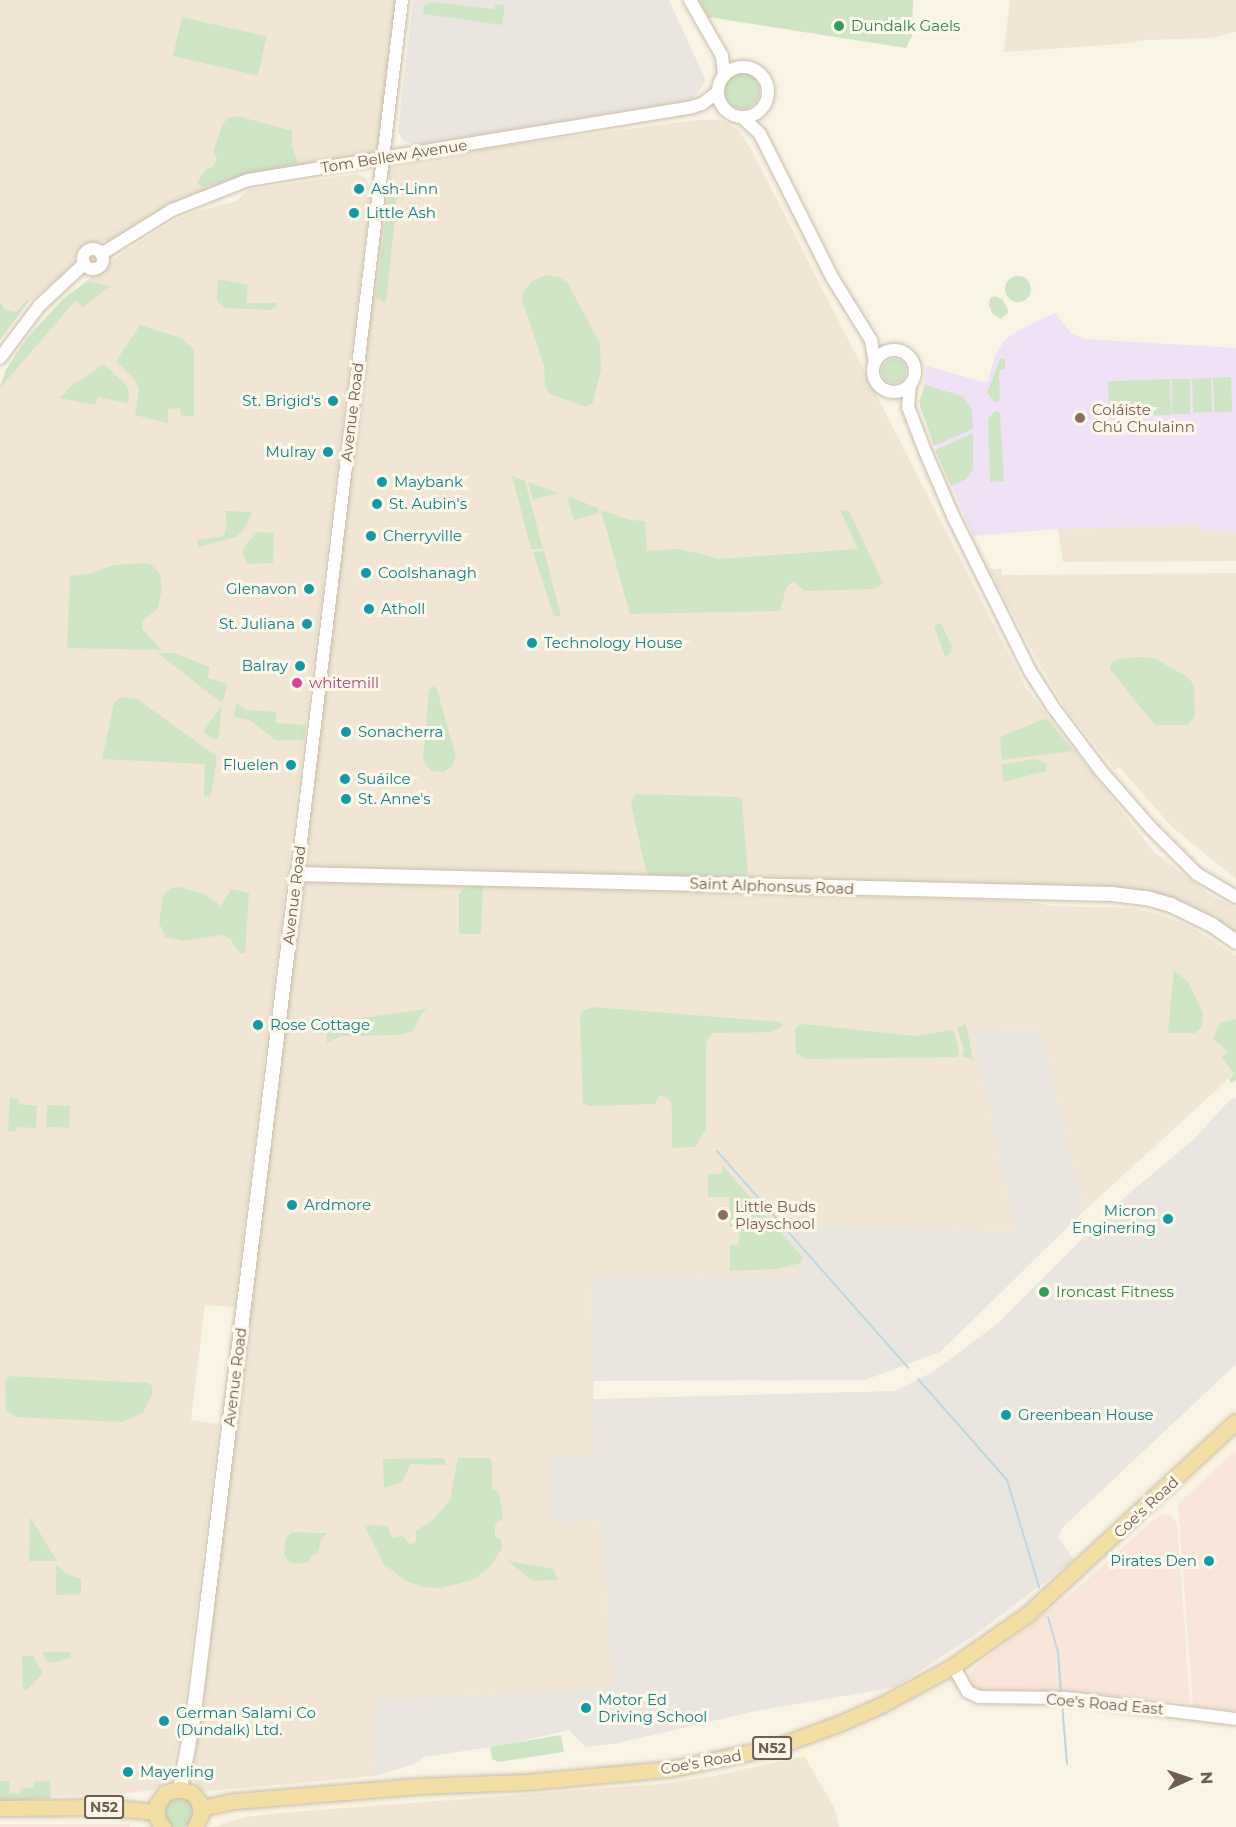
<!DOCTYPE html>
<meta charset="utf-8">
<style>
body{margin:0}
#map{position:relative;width:1236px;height:1827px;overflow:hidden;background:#faf4e4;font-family:Montserrat,sans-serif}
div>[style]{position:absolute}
.residential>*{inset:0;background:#f0e6d3}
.commercial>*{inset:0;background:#f9e6d9;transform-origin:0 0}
.industrial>*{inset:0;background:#eae5de}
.education>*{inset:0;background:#f1e1f6}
.green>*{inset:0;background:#cee5c4;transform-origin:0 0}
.round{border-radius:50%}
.stream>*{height:2px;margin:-1px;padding:0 1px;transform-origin:1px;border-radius:1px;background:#bbd7e1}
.roads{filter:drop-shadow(0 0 2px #c9bcac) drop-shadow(0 0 2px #c9bcac)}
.tertiary>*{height:12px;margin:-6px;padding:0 6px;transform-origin:6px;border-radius:6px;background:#fff}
.tertiary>.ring{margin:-6px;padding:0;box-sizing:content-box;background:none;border:12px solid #fff;border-radius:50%}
.secondary>*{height:14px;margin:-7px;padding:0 7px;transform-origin:7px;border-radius:7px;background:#fff}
.primary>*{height:15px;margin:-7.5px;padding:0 7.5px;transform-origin:7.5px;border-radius:7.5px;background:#f2dea3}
.dots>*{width:16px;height:16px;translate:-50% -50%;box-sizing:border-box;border:3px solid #fdf8ea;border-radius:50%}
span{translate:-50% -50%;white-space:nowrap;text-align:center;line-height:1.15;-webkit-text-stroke:6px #fdf8ea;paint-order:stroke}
.shield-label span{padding:2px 4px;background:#fdf8ea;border:2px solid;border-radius:4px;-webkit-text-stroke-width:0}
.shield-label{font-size:14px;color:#6f5d4d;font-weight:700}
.leisure-label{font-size:15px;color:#27864d}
.left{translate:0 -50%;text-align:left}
.street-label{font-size:15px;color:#6f5d4d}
.culture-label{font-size:15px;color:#0d838f}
.right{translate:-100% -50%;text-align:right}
.education-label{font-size:15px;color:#785e54}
.hotel-label{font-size:15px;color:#b23c85}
.north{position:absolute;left:1158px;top:1749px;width:60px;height:60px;-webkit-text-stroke:4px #fdf8ea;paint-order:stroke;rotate:87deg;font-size:16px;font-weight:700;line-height:24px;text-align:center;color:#6f5d4d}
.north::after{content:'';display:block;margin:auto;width:21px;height:27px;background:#6f5d4d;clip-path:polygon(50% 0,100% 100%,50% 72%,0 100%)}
</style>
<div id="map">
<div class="residential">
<i style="clip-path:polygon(0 0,397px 0,379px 146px,373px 155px,271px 172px,114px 239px,86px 244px,76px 255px,72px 269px,29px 301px,0 340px)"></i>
<i style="clip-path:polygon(1010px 0,1236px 0,1236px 32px,1211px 38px,1147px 40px,1120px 44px,1004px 52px)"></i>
<i style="clip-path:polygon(696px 120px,721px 120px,739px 130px,754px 155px,1026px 688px,1153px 851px,1213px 897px,1236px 907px,1236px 936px,1142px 892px,330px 871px,304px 867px,387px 166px,396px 160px)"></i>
<i style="clip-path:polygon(357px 174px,366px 178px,371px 192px,234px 1307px,205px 1305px,191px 1420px,219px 1424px,181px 1733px,172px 1767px,160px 1786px,153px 1790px,111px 1795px,0 1796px,0 384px,15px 355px,63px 299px,125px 251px,172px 222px,193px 212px,237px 201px,248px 190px)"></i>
<i style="clip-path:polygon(1199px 525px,1199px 530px,1236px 532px,1236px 561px,1063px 562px,1058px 529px)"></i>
<i style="clip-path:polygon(989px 569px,1002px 569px,1002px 575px,1236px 573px,1236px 879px,1172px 827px,1119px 767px,1115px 770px,1066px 709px,1040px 665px)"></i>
<i style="clip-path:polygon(302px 880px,1023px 901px,1052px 906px,1133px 908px,1165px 916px,1193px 928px,1236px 956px,1236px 1072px,1084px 1211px,1041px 1032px,972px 1029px,1016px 1231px,775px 1225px,803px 1258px,800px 1277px,591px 1278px,595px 1458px,550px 1457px,602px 1527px,613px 1689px,377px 1700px,374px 1776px,198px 1792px,192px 1773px)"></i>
<i style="clip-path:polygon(804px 1756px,834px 1807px,839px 1827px,212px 1827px,246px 1817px,279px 1813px,661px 1784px,709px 1777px)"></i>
</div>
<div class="commercial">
<i style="clip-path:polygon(1236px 1450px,1236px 1711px,1193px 1706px,1178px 1504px)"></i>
<i style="clip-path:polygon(1164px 1514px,1171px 1516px,1177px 1524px,1190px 1703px,1065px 1691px,982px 1690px,973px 1687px,970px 1673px,976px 1666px,1079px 1587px,1153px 1520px)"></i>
<i style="left:0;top:1824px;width:130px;height:3px"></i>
</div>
<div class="industrial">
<i style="clip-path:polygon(413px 0,669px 0,706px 81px,692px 100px,419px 145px,403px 141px,398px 131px)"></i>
<i style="clip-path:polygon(972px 1029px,1041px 1032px,1084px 1211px,940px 1352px,865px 1380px,593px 1381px,591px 1278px,800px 1277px,802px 1257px,774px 1225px,1016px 1231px)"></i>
<i style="clip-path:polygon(1236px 1098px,1236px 1364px,1064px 1526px,1058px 1537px,1074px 1560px,976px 1634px,895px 1687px,751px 1712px,618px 1743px,585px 1747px,569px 1730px,510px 1744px,424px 1757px,414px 1764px,374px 1776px,376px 1700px,613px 1689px,602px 1527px,599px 1521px,553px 1523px,549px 1457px,594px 1457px,593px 1399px,895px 1391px,933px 1372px,996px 1325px,1119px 1202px,1193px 1140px,1230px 1100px)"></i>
</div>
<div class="education">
<i style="clip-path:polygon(1055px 313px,1072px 334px,1085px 339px,1236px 348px,1236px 532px,1199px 530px,1198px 525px,1058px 529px,973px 536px,920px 408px,927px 366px,987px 383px,996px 354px,1004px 341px,1017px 331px)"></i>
</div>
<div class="green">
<i style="clip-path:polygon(699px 0,913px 0,912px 36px,906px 48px,708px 17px)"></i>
<i style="clip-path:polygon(432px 2px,495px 9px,495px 4px,505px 5px,502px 25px,423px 14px,424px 6px)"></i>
<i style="left:182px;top:17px;width:87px;height:40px;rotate:13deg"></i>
<i class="round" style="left:724px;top:73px;width:36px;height:36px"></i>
<i style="clip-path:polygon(238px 116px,292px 131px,292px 145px,298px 163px,202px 187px,197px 183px,206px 169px,213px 167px,217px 158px,213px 153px,222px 125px,228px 118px)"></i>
<i style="clip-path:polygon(389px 192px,397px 199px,386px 303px,376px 297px)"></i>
<i style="clip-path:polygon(547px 275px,559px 277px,568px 284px,600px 343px,601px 369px,593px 402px,586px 407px,550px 394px,545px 387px,544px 365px,522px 299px,523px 293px,533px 280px)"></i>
<i class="round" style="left:1005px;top:276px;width:26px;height:26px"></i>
<i style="clip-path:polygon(218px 279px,248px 285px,246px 303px,276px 303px,276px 307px,271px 310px,225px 308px,217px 301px)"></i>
<i style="clip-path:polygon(88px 281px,110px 286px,83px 307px,75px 301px,0 388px,6px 370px,27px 338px,63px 299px)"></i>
<i style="clip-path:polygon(994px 296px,1002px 299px,1008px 310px,1008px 313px,1001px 319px,992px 313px,989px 305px,990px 298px)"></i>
<i style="clip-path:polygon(27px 300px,29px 301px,0 340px,0 302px,5px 310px,16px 312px)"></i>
<i style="clip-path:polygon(140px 325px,181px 338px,194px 350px,194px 417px,181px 415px,180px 408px,168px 409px,168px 423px,135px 415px,139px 390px,136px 381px,116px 361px)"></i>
<i class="round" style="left:882px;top:359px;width:24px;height:24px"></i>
<i style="clip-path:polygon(1000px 359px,1005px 359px,1005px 369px,999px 370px,1000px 401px,995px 402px,987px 393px)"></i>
<i style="clip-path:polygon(104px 364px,127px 386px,129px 392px,128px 403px,98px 397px,95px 405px,60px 398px,70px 387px)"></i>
<i style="left:1231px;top:377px;width:35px;height:18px;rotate:88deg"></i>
<i style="left:1211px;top:378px;width:34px;height:19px;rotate:88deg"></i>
<i style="left:1170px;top:379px;width:36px;height:62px;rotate:88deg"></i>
<i style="left:1172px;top:379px;width:18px;height:35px"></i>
<i style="clip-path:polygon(925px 385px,962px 396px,972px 409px,973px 429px,934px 446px,919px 402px)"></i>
<i style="clip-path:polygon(995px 411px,1000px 412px,1004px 481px,990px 482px,988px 419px)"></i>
<i style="clip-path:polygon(973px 433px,973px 470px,966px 479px,951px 486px,935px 450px)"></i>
<i style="clip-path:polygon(512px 476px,525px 481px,543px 549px,531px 549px)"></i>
<i style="clip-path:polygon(528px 482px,558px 493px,533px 500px)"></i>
<i style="clip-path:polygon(570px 497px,598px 508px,599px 513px,574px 520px,567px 499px)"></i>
<i style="clip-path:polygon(601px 510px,630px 520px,645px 521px,647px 551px,680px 549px,720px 559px,858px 549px,840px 510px,844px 510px,850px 513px,883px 583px,875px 589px,805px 591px,793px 581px,786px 588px,780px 611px,630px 614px)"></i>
<i style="clip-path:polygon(225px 511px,252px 512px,245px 528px,236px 537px,199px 547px,197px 540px,224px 536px,227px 523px)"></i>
<i style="clip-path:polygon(257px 532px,274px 533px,273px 563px,248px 564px,243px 555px,243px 549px)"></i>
<i style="clip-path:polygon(544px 551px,561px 616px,554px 616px,533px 552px)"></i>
<i style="clip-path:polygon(145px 563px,151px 564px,160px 575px,162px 589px,158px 608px,143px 621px,142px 629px,162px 650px,67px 648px,70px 576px,88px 574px,114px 565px)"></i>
<i style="clip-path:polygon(941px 623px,952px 647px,951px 653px,945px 657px,934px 626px)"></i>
<i style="clip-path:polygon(157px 653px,173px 653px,210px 667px,208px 678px,228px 684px,222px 703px)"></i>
<i style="clip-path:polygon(1141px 657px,1154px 658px,1189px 678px,1194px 686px,1195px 716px,1188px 725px,1155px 725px,1110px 669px,1111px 663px,1118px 659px)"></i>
<i style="clip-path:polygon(433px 686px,437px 689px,456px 757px,452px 766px,444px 772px,431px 771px,423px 761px,429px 690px)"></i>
<i style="clip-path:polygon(121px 697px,137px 699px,215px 755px,217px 759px,211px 795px,204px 797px,205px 764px,102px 759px,114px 703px)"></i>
<i style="clip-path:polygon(236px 703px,246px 710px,276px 712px,276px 723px,306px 725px,304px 740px,275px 740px,250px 720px,234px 717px)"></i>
<i style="clip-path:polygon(222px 705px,219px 733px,218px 738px,213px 739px,203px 732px)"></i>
<i style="clip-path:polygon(1046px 718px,1073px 751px,1002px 760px,1000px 737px)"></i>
<i style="clip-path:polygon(1034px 759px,1046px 763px,1046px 771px,1003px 782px,1002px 765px)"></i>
<i style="clip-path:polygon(635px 794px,739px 797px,742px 801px,748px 873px,745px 877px,651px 875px,646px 871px,631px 804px)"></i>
<i style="clip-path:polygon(467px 886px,483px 886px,481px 934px,459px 934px,459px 894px)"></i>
<i style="clip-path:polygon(179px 887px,204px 894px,221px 906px,231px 889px,249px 893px,245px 953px,240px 953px,230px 939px,221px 935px,184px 941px,165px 937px,159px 922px,163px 896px,171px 888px)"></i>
<i style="clip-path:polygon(1174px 970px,1188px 982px,1203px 1013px,1202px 1027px,1195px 1033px,1168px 1033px)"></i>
<i style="clip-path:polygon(593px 1007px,780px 1022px,783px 1026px,772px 1032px,713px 1033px,709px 1036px,706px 1044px,706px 1129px,695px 1147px,672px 1148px,672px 1112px,671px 1102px,666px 1097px,659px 1096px,655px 1104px,588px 1106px,583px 1103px,580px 1018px,583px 1010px)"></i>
<i style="clip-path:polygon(427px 1009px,421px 1015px,412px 1032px,400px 1035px,341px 1036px,327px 1043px,326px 1023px)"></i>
<i style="clip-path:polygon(1236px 1019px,1236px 1080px,1231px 1083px,1229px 1080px,1234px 1074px,1222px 1058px,1228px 1051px,1213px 1039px,1220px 1023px)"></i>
<i style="clip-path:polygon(802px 1024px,916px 1036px,952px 1030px,955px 1034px,959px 1052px,957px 1057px,806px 1059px,796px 1053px,795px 1029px)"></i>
<i style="clip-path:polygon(965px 1024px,967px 1028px,973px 1060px,962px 1056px,964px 1050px,957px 1028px)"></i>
<i style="clip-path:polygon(10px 1098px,19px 1099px,19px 1104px,37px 1106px,36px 1128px,17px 1127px,16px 1132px,8px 1131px)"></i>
<i style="left:47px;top:1105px;width:23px;height:22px;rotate:2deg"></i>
<i style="clip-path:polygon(722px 1165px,803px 1258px,801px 1263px,777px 1269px,730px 1271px,730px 1245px,739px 1244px,739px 1229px,730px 1229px,729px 1197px,708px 1197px,708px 1175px,722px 1173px)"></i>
<i style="clip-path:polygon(10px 1376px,148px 1383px,152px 1386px,152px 1395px,143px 1413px,122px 1422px,15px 1417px,6px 1410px,5px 1382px)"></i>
<i style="clip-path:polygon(444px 1458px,446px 1465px,411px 1464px,402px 1482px,384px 1488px,383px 1459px)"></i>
<i style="clip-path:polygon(458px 1458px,489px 1458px,492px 1461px,492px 1489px,499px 1492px,503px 1518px,495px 1525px,495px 1537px,501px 1539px,502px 1548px,490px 1567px,472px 1580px,441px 1588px,423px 1587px,406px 1581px,384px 1564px,364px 1525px,388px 1526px,392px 1538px,403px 1536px,410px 1545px,416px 1542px,416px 1531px,434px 1519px,450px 1500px)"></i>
<i style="clip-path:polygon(30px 1517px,57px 1561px,29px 1561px)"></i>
<i style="clip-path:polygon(293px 1532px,317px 1533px,327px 1533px,321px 1540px,318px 1553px,312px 1555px,309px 1562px,297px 1564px,290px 1563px,284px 1555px,286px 1538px)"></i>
<i style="clip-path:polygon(508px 1561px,553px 1569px,558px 1580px,533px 1581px)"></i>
<i style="clip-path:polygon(56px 1564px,67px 1574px,81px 1579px,81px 1594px,56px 1595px)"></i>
<i style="clip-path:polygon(42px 1652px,71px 1652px,71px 1658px,52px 1663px,46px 1661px)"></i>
<i style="clip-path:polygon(22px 1656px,33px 1656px,43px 1673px,27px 1690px,23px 1690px)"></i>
<i style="clip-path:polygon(561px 1735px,564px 1752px,498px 1762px,492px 1759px,490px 1747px)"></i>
<i style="clip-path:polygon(0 1781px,9px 1781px,10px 1793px,20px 1793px,21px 1789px,33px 1787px,34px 1782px,50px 1781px,51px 1798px,0 1802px)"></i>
<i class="round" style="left:162px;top:1796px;width:32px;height:32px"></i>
</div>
<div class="stream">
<i style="left:717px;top:1151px;width:289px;rotate:48.6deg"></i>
<i style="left:918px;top:1379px;width:135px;rotate:48.6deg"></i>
<i style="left:1007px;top:1480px;width:112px;rotate:73.3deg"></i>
<i style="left:1048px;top:1617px;width:36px;rotate:74deg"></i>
<i style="left:1058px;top:1652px;width:42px;rotate:85.9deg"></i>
<i style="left:1062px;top:1703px;width:61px;rotate:85.3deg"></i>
</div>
<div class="roads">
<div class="tertiary">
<i style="left:690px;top:0;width:64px;rotate:60.3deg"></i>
<i style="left:722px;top:56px;width:20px;rotate:84deg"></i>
<i class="ring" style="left:718px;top:67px;width:38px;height:38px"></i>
<i style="left:742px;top:117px;width:25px;rotate:43deg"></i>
<i style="left:760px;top:134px;width:162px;rotate:63.3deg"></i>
<i style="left:833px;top:279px;width:72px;rotate:58.1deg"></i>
<i style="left:871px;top:340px;width:22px;rotate:80deg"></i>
<i class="ring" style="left:83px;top:249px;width:8px;height:8px"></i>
<i style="left:101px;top:254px;width:84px;rotate:-31.8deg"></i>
<i style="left:172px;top:210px;width:82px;rotate:-21.5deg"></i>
<i style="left:248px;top:180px;width:450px;rotate:-9.3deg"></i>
<i style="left:692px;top:107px;width:10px;rotate:-17deg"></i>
<i style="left:702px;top:104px;width:20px;rotate:-37deg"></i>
<i class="ring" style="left:873px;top:350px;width:30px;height:30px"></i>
<i style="left:0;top:358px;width:65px;rotate:-53.1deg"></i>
<i style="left:39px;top:306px;width:62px;rotate:-43deg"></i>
<i style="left:910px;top:384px;width:23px;rotate:95deg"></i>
<i style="left:908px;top:407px;width:47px;rotate:68.9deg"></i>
<i style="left:925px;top:451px;width:71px;rotate:66.7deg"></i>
<i style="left:953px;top:516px;width:173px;rotate:63.6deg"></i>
<i style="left:1030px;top:671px;width:43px;rotate:57.4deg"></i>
<i style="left:1053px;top:707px;width:80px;rotate:53.1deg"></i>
<i style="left:1101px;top:771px;width:76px;rotate:48.7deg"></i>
<i style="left:1151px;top:828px;width:65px;rotate:45deg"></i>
<i style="left:1197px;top:874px;width:45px;rotate:30.5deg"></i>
<i style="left:297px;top:874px;width:880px;rotate:-83.15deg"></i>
<i style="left:953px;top:1666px;width:30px;rotate:60deg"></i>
<i style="left:968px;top:1692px;width:12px;rotate:24deg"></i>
<i style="left:979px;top:1697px;width:87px;rotate:0.7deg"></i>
<i style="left:1066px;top:1698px;width:171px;rotate:7deg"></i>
</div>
<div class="secondary">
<i style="left:180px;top:1789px;width:70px;rotate:-79.3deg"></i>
<i style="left:193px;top:1720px;width:115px;rotate:-83deg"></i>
<i style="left:207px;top:1606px;width:738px;rotate:-82.99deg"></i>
<i style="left:297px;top:874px;width:815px;rotate:1.41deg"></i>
<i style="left:1112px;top:894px;width:38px;rotate:7deg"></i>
<i style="left:1150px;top:899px;width:22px;rotate:16deg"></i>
<i style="left:1171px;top:905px;width:46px;rotate:26deg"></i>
<i style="left:1212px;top:925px;width:29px;rotate:35deg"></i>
</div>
<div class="primary">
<i style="left:0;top:1808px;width:104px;rotate:-0.6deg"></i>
<i style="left:104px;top:1807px;width:52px;rotate:5.5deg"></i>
<i style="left:201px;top:1808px;width:35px;rotate:-12deg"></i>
<i style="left:235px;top:1801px;width:184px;rotate:-4.7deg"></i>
<i style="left:418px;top:1786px;width:108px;rotate:-2.1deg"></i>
<i style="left:526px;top:1782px;width:145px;rotate:-5.2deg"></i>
<i style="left:670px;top:1769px;width:107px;rotate:-11.8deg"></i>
<i style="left:775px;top:1747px;width:67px;rotate:-20.1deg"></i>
<i style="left:838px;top:1724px;width:47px;rotate:-23.8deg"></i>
<i style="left:881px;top:1705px;width:82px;rotate:-28.4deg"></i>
<i style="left:953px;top:1666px;width:93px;rotate:-34.9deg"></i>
<i style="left:1029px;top:1613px;width:282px;rotate:-42.8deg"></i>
<i style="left:163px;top:1827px;width:10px;rotate:-127deg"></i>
<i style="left:157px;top:1819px;width:15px;rotate:-90deg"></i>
<i style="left:157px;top:1804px;width:15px;rotate:-53deg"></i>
<i style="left:166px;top:1792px;width:14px;rotate:-12deg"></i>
<i style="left:180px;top:1789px;width:13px;rotate:18deg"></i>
<i style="left:192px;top:1793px;width:11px;rotate:52deg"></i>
<i style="left:199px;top:1802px;width:12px;rotate:81deg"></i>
<i style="left:201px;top:1814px;width:14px;rotate:115deg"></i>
</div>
</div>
<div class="dots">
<i style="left:839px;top:26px;background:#2e9e5b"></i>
<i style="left:359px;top:189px;background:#0f9aa8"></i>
<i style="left:354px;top:213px;background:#0f9aa8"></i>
<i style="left:333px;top:401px;background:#0f9aa8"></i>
<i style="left:1080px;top:418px;background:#8d6e63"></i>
<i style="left:328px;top:452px;background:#0f9aa8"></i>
<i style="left:382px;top:482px;background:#0f9aa8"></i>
<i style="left:377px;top:504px;background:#0f9aa8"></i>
<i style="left:371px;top:536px;background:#0f9aa8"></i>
<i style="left:366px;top:573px;background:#0f9aa8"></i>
<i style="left:309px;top:589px;background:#0f9aa8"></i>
<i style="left:369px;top:609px;background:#0f9aa8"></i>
<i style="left:307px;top:624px;background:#0f9aa8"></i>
<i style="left:532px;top:643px;background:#0f9aa8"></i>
<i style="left:300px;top:666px;background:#0f9aa8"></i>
<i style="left:297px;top:683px;background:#d1479c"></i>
<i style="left:346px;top:732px;background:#0f9aa8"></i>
<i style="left:291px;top:765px;background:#0f9aa8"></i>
<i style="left:345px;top:779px;background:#0f9aa8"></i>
<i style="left:346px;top:799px;background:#0f9aa8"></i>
<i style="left:258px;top:1025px;background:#0f9aa8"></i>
<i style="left:292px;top:1205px;background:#0f9aa8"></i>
<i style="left:723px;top:1215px;background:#8d6e63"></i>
<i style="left:1168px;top:1219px;background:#0f9aa8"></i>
<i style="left:1044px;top:1292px;background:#2e9e5b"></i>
<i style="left:1006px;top:1415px;background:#0f9aa8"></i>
<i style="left:1209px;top:1561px;background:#0f9aa8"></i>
<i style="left:586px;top:1708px;background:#0f9aa8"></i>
<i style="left:164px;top:1721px;background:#0f9aa8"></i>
<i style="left:128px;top:1772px;background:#0f9aa8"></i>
</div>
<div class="shield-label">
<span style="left:772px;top:1748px">N52</span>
<span style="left:104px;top:1807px">N52</span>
</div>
<div class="leisure-label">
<span class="left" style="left:851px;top:26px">Dundalk Gaels</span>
<span class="left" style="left:1056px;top:1292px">Ironcast Fitness</span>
</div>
<div class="street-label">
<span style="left:394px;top:156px;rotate:-9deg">Tom Bellew Avenue</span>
<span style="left:352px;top:412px;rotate:-83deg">Avenue Road</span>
<span style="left:772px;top:886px;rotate:2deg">Saint Alphonsus Road</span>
<span style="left:294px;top:895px;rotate:-83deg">Avenue Road</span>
<span style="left:235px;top:1377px;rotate:-83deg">Avenue Road</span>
<span style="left:1146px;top:1507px;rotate:-43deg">Coe's Road</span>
<span style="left:1105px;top:1704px;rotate:5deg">Coe's Road East</span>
<span style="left:701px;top:1762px;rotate:-10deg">Coe's Road</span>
</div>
<div class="culture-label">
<span class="left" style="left:371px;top:189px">Ash-Linn</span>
<span class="left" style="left:366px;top:213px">Little Ash</span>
<span class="right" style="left:321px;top:401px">St. Brigid's</span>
<span class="right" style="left:316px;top:452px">Mulray</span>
<span class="left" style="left:394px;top:482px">Maybank</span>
<span class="left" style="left:389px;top:504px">St. Aubin's</span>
<span class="left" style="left:383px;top:536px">Cherryville</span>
<span class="left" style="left:378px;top:573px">Coolshanagh</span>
<span class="right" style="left:297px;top:589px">Glenavon</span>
<span class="left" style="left:381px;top:609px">Atholl</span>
<span class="right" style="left:295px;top:624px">St. Juliana</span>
<span class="left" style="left:544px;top:643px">Technology House</span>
<span class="right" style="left:288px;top:666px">Balray</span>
<span class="left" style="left:358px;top:732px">Sonacherra</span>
<span class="right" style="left:279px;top:765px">Fluelen</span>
<span class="left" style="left:357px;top:779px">Suáilce</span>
<span class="left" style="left:358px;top:799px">St. Anne's</span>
<span class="left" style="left:270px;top:1025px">Rose Cottage</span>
<span class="left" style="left:304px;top:1205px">Ardmore</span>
<span class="right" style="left:1156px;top:1219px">Micron<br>Enginering</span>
<span class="left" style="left:1018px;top:1415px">Greenbean House</span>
<span class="right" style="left:1197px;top:1561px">Pirates Den</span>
<span class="left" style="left:598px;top:1708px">Motor Ed<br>Driving School</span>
<span class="left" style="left:176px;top:1721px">German Salami Co<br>(Dundalk) Ltd.</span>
<span class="left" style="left:140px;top:1772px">Mayerling</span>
</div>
<div class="education-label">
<span class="left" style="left:1092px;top:418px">Coláiste<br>Chú Chulainn</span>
<span class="left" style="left:735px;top:1215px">Little Buds<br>Playschool</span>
</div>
<div class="hotel-label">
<span class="left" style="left:309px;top:683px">whitemill</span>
</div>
<div class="north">N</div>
</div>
